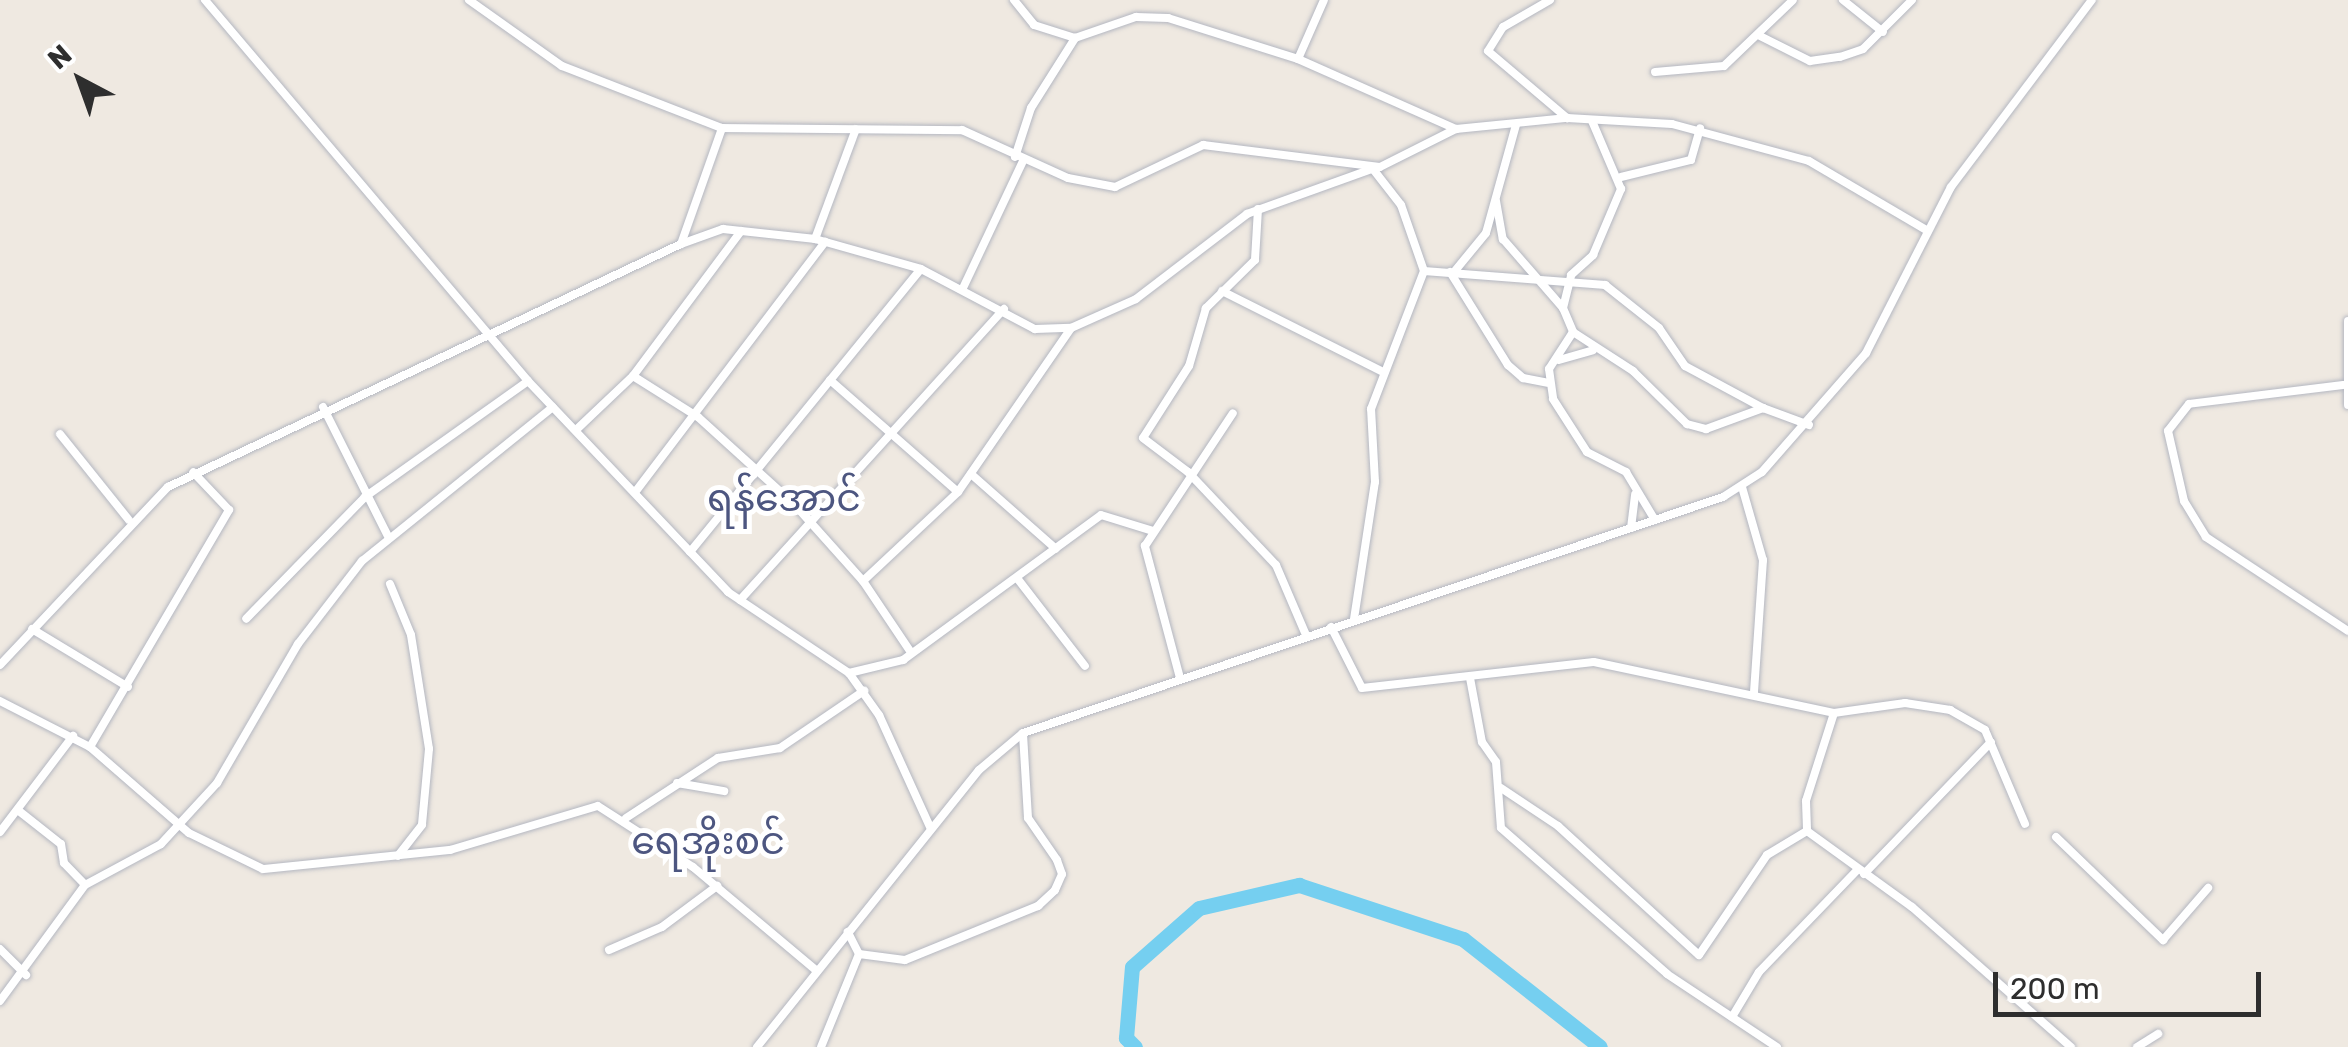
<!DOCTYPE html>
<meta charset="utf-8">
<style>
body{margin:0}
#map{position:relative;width:2348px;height:1047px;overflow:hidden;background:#efe9e1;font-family:Rubik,"Noto Sans Myanmar",sans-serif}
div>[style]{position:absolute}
.river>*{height:15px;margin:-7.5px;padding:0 7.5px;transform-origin:7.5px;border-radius:7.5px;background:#75cff0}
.roads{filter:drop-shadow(0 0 2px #b4b7c1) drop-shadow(0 0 2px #b4b7c1)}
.minor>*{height:8px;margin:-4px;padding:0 4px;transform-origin:4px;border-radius:4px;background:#fff}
span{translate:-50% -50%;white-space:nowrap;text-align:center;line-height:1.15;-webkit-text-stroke:10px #fff;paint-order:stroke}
.quarter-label{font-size:38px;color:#4d5680}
.north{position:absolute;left:30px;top:30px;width:100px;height:100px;-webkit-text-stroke:8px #fff;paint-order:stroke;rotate:319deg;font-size:28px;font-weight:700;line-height:40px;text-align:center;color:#2e2e2e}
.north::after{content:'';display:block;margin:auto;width:35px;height:45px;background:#2e2e2e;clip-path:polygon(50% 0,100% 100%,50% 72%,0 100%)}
.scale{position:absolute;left:1993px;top:972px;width:268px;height:45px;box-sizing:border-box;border:5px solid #2e2e2e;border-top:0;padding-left:12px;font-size:30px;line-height:35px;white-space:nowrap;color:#2e2e2e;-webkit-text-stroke:8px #fff;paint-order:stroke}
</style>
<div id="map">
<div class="river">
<i style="left:1135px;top:1047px;width:13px;rotate:-135deg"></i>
<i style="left:1126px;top:1038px;width:71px;rotate:-85.2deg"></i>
<i style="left:1132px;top:967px;width:89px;rotate:-41.4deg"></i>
<i style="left:1199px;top:908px;width:103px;rotate:-13deg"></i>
<i style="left:1299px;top:885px;width:173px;rotate:18.2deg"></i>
<i style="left:1463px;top:939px;width:174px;rotate:38.2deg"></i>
</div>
<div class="roads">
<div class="minor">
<i style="left:205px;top:0;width:499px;rotate:49.7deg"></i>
<i style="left:528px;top:381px;width:200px;rotate:144.6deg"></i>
<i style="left:365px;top:497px;width:170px;rotate:134.3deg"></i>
<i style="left:469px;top:0;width:114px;rotate:35.4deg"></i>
<i style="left:562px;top:66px;width:172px;rotate:21.2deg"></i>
<i style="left:1014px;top:0;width:32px;rotate:51deg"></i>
<i style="left:1034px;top:25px;width:43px;rotate:17.6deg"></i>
<i style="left:1075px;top:38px;width:65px;rotate:-19deg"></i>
<i style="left:1136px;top:17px;width:32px;rotate:2deg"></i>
<i style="left:1168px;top:18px;width:136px;rotate:17.5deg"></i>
<i style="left:1298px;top:59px;width:173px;rotate:23.9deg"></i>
<i style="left:1550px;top:0;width:54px;rotate:150.1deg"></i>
<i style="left:1503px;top:27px;width:28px;rotate:122deg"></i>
<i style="left:1488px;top:51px;width:104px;rotate:40.3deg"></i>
<i style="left:1843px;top:0;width:51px;rotate:38.7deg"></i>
<i style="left:1760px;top:36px;width:56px;rotate:26.6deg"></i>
<i style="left:1810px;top:61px;width:30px;rotate:-8deg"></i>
<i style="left:1840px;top:57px;width:24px;rotate:-19deg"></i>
<i style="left:1863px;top:49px;width:69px;rotate:-45deg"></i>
<i style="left:1298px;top:59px;width:64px;rotate:-66.2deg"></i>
<i style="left:1655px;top:72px;width:69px;rotate:-5deg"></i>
<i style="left:1724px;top:66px;width:95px;rotate:-43.7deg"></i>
<i style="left:1015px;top:157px;width:52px;rotate:-71.9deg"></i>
<i style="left:1031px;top:108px;width:83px;rotate:-57.8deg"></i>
<i style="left:1621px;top:177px;width:72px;rotate:-13.7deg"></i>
<i style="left:1691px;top:160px;width:33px;rotate:-74deg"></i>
<i style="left:1496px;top:201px;width:39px;rotate:80deg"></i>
<i style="left:1503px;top:239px;width:91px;rotate:49deg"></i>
<i style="left:1563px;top:308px;width:26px;rotate:67deg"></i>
<i style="left:1573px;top:332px;width:44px;rotate:123deg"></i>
<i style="left:1549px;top:369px;width:30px;rotate:82deg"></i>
<i style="left:1553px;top:399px;width:63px;rotate:57.3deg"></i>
<i style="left:1587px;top:452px;width:44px;rotate:27.1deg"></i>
<i style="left:1626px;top:472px;width:56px;rotate:58.9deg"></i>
<i style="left:1258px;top:209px;width:51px;rotate:93.4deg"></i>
<i style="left:1255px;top:260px;width:69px;rotate:135.6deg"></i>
<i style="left:1206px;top:308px;width:60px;rotate:106.3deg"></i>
<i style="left:1189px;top:366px;width:85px;rotate:122.6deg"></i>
<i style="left:1143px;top:438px;width:56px;rotate:37.1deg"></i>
<i style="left:1188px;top:472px;width:128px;rotate:46.6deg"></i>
<i style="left:1276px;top:565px;width:76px;rotate:66.8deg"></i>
<i style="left:815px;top:239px;width:117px;rotate:-69.6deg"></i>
<i style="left:681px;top:244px;width:45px;rotate:-19.7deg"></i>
<i style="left:723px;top:229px;width:93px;rotate:6.2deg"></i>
<i style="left:815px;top:239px;width:110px;rotate:15.8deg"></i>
<i style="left:921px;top:269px;width:129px;rotate:27.8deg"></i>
<i style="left:1035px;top:329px;width:36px;rotate:-2deg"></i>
<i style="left:1071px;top:328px;width:71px;rotate:-24deg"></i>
<i style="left:1136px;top:299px;width:140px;rotate:-37.4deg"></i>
<i style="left:1247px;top:214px;width:136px;rotate:-19.8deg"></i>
<i style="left:1424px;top:271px;width:182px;rotate:4.4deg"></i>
<i style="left:1605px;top:285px;width:69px;rotate:38.5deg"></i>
<i style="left:1659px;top:328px;width:46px;rotate:55.6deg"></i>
<i style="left:1685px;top:366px;width:89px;rotate:28.3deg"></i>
<i style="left:1450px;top:272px;width:110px;rotate:58.1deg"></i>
<i style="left:1508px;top:365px;width:20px;rotate:41deg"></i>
<i style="left:1523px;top:378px;width:25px;rotate:11deg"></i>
<i style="left:1454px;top:272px;width:50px;rotate:-50.6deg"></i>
<i style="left:1486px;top:233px;width:112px;rotate:-74.5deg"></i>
<i style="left:963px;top:288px;width:140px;rotate:-64.7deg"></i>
<i style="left:1222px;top:291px;width:180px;rotate:26.7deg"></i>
<i style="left:1563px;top:308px;width:34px;rotate:-76deg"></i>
<i style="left:1571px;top:275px;width:30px;rotate:-42deg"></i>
<i style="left:1593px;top:255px;width:72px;rotate:-67deg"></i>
<i style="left:1621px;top:189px;width:74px;rotate:-113.1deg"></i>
<i style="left:2348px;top:321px;width:84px;rotate:90deg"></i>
<i style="left:1573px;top:332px;width:72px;rotate:33deg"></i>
<i style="left:1633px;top:371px;width:76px;rotate:44.5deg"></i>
<i style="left:1687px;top:424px;width:20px;rotate:15deg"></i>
<i style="left:1706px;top:429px;width:61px;rotate:-20.2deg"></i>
<i style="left:1763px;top:408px;width:49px;rotate:20.3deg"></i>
<i style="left:1559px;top:360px;width:35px;rotate:-16deg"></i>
<i style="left:633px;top:376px;width:77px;rotate:32.2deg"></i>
<i style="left:698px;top:417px;width:131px;rotate:42.2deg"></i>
<i style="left:795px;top:505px;width:102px;rotate:48.2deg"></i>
<i style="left:863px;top:581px;width:84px;rotate:56.1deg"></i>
<i style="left:830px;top:380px;width:170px;rotate:41.2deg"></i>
<i style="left:528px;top:381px;width:291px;rotate:46.5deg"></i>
<i style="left:728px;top:592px;width:146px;rotate:33.8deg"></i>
<i style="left:849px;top:673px;width:52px;rotate:54.5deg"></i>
<i style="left:879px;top:715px;width:125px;rotate:65.5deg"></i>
<i style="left:2343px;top:385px;width:155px;rotate:173deg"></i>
<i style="left:2189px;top:404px;width:34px;rotate:128deg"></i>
<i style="left:2168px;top:431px;width:72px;rotate:77.1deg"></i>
<i style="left:2184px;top:501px;width:42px;rotate:58.6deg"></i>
<i style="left:2206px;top:537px;width:170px;rotate:33.5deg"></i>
<i style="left:323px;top:407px;width:144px;rotate:63.3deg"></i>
<i style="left:576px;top:430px;width:79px;rotate:-43.5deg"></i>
<i style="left:633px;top:376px;width:181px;rotate:-53.3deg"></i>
<i style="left:60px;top:434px;width:110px;rotate:51.3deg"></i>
<i style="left:971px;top:474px;width:113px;rotate:41.4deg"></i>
<i style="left:1742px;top:487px;width:76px;rotate:74deg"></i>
<i style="left:1763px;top:560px;width:133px;rotate:93.9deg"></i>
<i style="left:636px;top:491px;width:313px;rotate:-52.8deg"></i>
<i style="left:1631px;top:528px;width:34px;rotate:-83deg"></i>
<i style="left:690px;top:552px;width:365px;rotate:-50.8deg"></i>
<i style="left:1017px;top:578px;width:111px;rotate:52.3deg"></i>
<i style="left:863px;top:581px;width:130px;rotate:-43.1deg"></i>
<i style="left:958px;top:492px;width:199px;rotate:-55.4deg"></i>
<i style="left:390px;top:584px;width:55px;rotate:67.6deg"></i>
<i style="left:411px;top:635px;width:115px;rotate:81deg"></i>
<i style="left:429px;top:749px;width:76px;rotate:95.3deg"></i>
<i style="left:422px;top:825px;width:39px;rotate:128deg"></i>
<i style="left:740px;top:600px;width:393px;rotate:-47.8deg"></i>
<i style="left:1354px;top:619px;width:139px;rotate:-81.3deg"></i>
<i style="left:1375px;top:482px;width:73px;rotate:-93.1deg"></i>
<i style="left:1371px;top:409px;width:148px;rotate:-69deg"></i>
<i style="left:1424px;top:271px;width:70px;rotate:-109.2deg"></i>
<i style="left:1401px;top:205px;width:46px;rotate:-127.9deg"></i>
<i style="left:1331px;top:627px;width:68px;rotate:63.1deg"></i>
<i style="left:1362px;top:688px;width:233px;rotate:-6.4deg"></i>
<i style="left:1594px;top:662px;width:245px;rotate:12deg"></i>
<i style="left:1834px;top:713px;width:72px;rotate:-8deg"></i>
<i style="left:1905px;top:703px;width:46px;rotate:8.8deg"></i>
<i style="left:1950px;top:710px;width:40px;rotate:29.7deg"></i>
<i style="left:1985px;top:730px;width:102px;rotate:66.9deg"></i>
<i style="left:32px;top:629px;width:112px;rotate:31.1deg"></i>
<i style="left:0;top:665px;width:245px;rotate:-46.7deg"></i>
<i style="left:168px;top:487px;width:568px;rotate:-25.35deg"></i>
<i style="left:681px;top:244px;width:123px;rotate:-70.5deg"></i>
<i style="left:722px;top:128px;width:240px;rotate:0.5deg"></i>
<i style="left:962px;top:130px;width:116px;rotate:24.4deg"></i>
<i style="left:1068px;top:178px;width:48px;rotate:10.8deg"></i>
<i style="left:1115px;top:187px;width:98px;rotate:-25.5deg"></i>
<i style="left:1203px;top:145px;width:178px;rotate:7.1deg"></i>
<i style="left:1380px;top:167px;width:85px;rotate:-26.6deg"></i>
<i style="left:1456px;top:129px;width:112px;rotate:-5.7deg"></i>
<i style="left:1567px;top:118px;width:105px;rotate:3.3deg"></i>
<i style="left:1672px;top:124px;width:142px;rotate:15.1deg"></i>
<i style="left:1809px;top:161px;width:138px;rotate:30.5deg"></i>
<i style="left:849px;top:673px;width:56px;rotate:-13.5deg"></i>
<i style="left:903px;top:660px;width:245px;rotate:-36.2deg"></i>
<i style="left:1101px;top:515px;width:54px;rotate:17.1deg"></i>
<i style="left:1180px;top:678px;width:137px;rotate:-104.9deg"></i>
<i style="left:1145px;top:546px;width:159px;rotate:-56.5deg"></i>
<i style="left:1470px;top:678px;width:65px;rotate:79.4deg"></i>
<i style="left:1482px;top:742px;width:24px;rotate:55deg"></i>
<i style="left:1496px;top:762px;width:66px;rotate:85.7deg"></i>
<i style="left:1501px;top:828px;width:221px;rotate:41.3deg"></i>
<i style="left:1667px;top:974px;width:132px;rotate:33.6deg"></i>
<i style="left:0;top:701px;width:101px;rotate:27.1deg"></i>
<i style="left:90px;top:747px;width:131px;rotate:41deg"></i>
<i style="left:189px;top:833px;width:82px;rotate:25.9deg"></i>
<i style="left:263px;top:869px;width:188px;rotate:-5.8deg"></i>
<i style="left:450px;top:850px;width:154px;rotate:-16.6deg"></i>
<i style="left:598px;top:806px;width:113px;rotate:32.7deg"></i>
<i style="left:693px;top:867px;width:162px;rotate:40deg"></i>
<i style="left:1834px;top:713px;width:92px;rotate:107.7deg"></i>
<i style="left:1806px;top:801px;width:30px;rotate:88deg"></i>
<i style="left:1807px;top:831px;width:130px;rotate:35.9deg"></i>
<i style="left:1912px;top:907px;width:212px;rotate:41.4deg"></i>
<i style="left:90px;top:747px;width:275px;rotate:-59.6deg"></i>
<i style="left:229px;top:510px;width:52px;rotate:-133.5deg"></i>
<i style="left:677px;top:783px;width:48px;rotate:9.7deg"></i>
<i style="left:1501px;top:788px;width:69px;rotate:33.7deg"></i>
<i style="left:1558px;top:826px;width:191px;rotate:42.5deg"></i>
<i style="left:1699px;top:955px;width:121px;rotate:-55.8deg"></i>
<i style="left:1767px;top:855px;width:47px;rotate:-31deg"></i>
<i style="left:19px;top:811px;width:53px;rotate:38.2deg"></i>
<i style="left:61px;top:844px;width:19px;rotate:81deg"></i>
<i style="left:64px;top:863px;width:30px;rotate:46deg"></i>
<i style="left:626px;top:818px;width:110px;rotate:-33.1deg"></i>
<i style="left:718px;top:758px;width:63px;rotate:-9.2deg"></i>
<i style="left:780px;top:748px;width:102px;rotate:-34.2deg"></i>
<i style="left:0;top:832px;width:121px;rotate:-52.8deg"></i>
<i style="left:2056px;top:837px;width:149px;rotate:43.9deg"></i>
<i style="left:2163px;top:940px;width:69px;rotate:-49.1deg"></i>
<i style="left:1864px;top:874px;width:183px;rotate:-46.1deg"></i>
<i style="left:0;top:949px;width:37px;rotate:45deg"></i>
<i style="left:609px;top:950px;width:58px;rotate:-23.5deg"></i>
<i style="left:662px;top:927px;width:69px;rotate:-36.7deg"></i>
<i style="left:859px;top:954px;width:46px;rotate:7.4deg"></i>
<i style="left:905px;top:960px;width:144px;rotate:-22.1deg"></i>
<i style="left:1038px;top:906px;width:23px;rotate:-43deg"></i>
<i style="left:1055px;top:890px;width:17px;rotate:-66deg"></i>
<i style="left:1062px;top:874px;width:15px;rotate:-110deg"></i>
<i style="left:1057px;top:860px;width:51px;rotate:-124.6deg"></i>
<i style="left:1028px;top:818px;width:85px;rotate:-93.4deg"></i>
<i style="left:0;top:1001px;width:144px;rotate:-53.8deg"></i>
<i style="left:85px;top:885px;width:86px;rotate:-28.3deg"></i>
<i style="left:161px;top:844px;width:83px;rotate:-47.4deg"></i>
<i style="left:217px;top:783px;width:161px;rotate:-59.8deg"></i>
<i style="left:298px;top:644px;width:105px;rotate:-52.4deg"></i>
<i style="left:362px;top:561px;width:245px;rotate:-38.9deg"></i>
<i style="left:1732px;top:1017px;width:52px;rotate:-59deg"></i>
<i style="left:1759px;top:972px;width:141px;rotate:-46.1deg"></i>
<i style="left:757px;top:1047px;width:355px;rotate:-51.3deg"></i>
<i style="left:979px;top:770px;width:57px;rotate:-40.1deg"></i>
<i style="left:1023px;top:733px;width:739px;rotate:-18.63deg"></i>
<i style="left:1723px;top:497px;width:46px;rotate:-32.7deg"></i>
<i style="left:1762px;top:472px;width:158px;rotate:-48.8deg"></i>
<i style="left:1866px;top:353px;width:186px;rotate:-62.9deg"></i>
<i style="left:1951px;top:187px;width:234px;rotate:-53deg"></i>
<i style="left:821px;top:1047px;width:100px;rotate:-67.8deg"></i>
<i style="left:859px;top:954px;width:25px;rotate:-117deg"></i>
<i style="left:2137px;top:1047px;width:25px;rotate:-32deg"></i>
</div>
</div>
<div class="quarter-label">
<span style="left:784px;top:499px">ရန်အောင်</span>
<span style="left:708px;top:842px">ရေအိုးစင်</span>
</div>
<div class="north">N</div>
<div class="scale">200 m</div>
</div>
